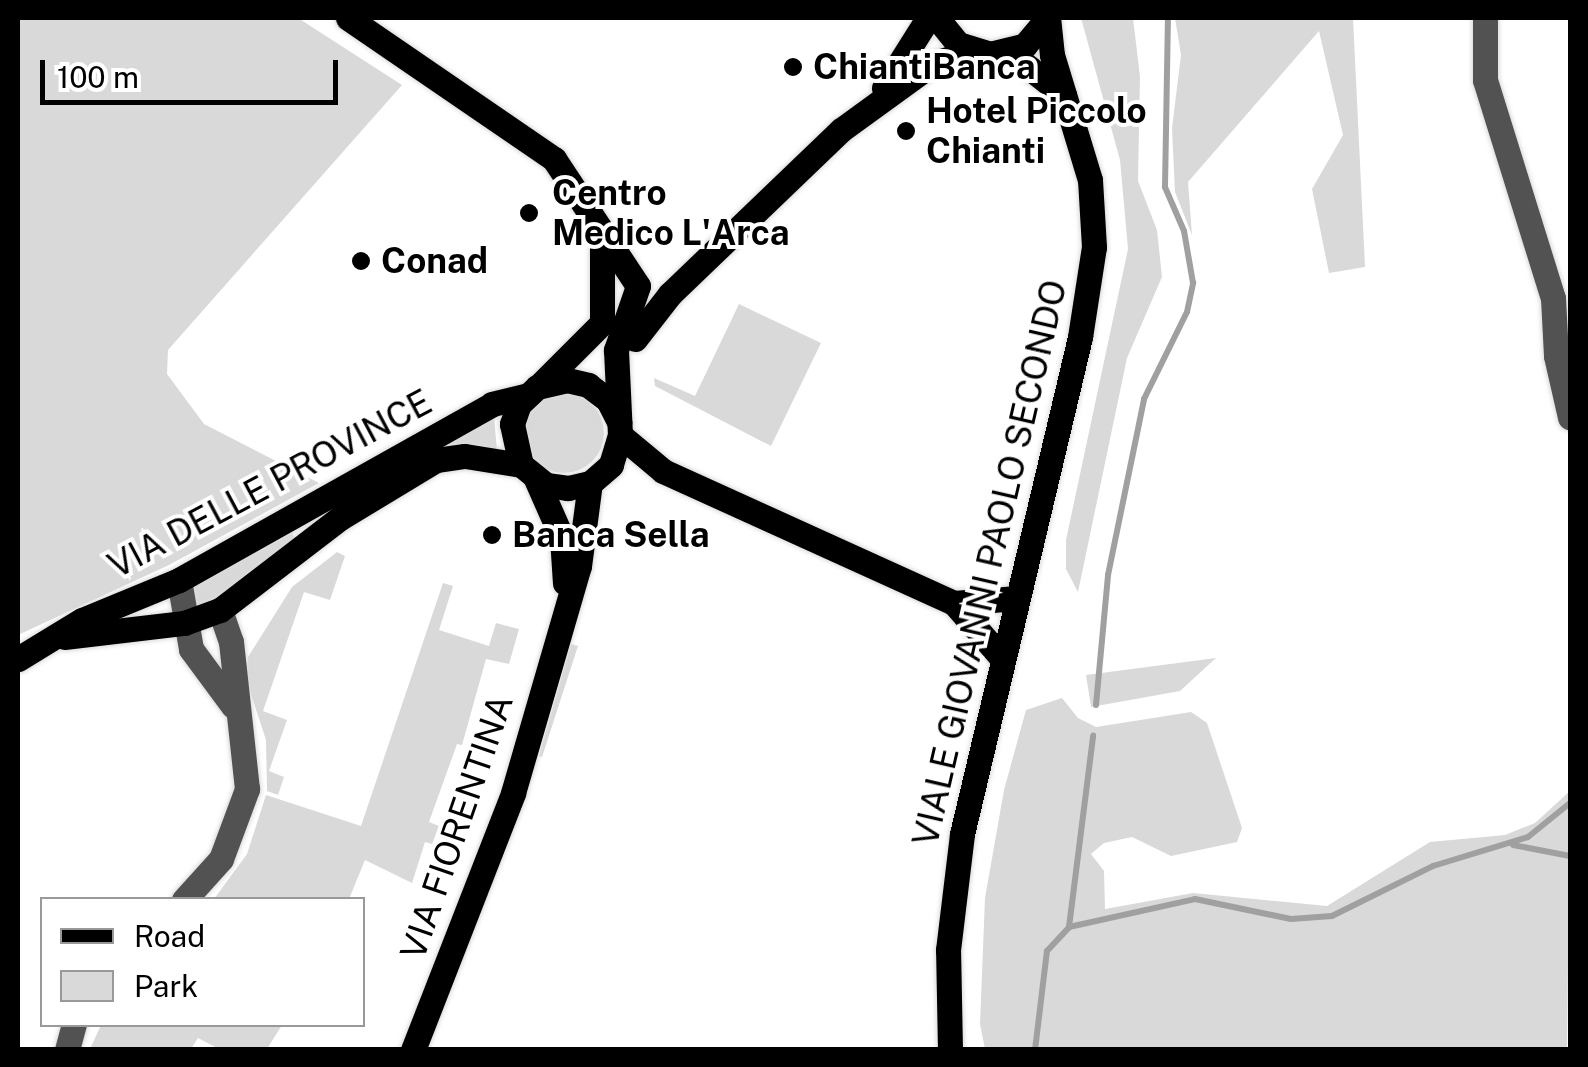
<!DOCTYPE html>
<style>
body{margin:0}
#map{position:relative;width:1588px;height:1067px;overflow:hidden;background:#fff;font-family:"Public Sans",sans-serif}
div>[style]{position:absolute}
.green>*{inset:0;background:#d9d9d9}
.round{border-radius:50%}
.stream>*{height:6px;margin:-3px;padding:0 3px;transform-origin:3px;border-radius:3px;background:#a0a0a0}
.roads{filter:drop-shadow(0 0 2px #dbdbdb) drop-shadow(0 0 2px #dbdbdb)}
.minor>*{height:25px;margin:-12.5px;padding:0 12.5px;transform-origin:12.5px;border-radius:12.5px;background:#525252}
.major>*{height:25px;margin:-12.5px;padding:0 12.5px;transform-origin:12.5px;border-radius:12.5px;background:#000}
.dots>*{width:28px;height:28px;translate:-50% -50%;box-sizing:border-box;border:5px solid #fff;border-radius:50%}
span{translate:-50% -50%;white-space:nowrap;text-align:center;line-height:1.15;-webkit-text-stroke:8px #fff;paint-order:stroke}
.poi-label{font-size:35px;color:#000;font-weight:700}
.left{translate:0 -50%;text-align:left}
.street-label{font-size:35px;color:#000}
.frame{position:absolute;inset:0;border:20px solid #000;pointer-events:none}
.legend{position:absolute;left:40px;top:897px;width:325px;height:130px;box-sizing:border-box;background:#fff;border:2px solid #999;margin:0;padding:12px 18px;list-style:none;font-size:30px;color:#000}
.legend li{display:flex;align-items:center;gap:20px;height:50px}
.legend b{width:50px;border:2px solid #999}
.scale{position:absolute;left:40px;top:60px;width:298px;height:45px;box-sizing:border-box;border:5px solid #000;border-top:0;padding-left:12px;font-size:30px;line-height:35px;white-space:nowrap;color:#000;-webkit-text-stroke:8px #fff;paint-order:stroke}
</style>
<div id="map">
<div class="green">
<i style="clip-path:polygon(18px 18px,298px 18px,402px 85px,168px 350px,167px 374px,204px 424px,319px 483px,169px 565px,18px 635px)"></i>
<i style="clip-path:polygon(1081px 18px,1133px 18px,1140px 77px,1138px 181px,1157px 230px,1162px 277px,1127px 358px,1078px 592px,1066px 569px,1066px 540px,1128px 249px,1120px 160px)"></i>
<i style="clip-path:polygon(1175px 18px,1353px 18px,1365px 267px,1329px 273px,1312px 189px,1343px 135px,1319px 31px,1188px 182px,1192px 235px,1175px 192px,1172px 128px,1181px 55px)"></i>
<i style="clip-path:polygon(739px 304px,821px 343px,771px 446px,655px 386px,654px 378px,695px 396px)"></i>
<i class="round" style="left:524px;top:393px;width:80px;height:80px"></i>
<i style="clip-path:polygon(494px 416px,497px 451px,441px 445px)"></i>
<i style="clip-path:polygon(292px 533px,296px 540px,220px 599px,192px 608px,191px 587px)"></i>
<i style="clip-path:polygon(337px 552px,345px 556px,330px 600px,304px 592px,263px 711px,287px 720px,269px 771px,284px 777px,278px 795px,267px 791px,266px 740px,246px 679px,248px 657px,292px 587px)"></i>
<i style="clip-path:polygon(443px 583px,453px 586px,439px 630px,489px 646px,496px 623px,519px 629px,509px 664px,486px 659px,462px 745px,457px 744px,429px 822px,439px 826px,432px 844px,425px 842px,412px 883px,365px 860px,349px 899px,214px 899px,247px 854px,266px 795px,361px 826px)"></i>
<i style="clip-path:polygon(571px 644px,578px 646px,542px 757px,539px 756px)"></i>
<i style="clip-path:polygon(1216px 658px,1180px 691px,1091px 707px,1086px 675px)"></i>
<i style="clip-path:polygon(1062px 698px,1078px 718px,1096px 727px,1191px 712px,1207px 723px,1242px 828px,1237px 842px,1171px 856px,1132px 837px,1104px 843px,1091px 854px,1104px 871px,1105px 909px,1193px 893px,1327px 906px,1430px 842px,1505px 835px,1535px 823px,1570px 791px,1567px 1049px,985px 1049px,980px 1024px,985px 898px,1004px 790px,1026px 710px)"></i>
<i style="clip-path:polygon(101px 1025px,101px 1024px,282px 1025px,267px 1049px,219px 1049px,198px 1038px,191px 1049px,90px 1049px)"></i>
</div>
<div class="stream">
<i style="left:1096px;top:705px;width:131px;rotate:-84.7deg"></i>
<i style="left:1108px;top:575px;width:180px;rotate:-78.4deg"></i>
<i style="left:1144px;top:399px;width:97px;rotate:-63.7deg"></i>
<i style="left:1187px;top:312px;width:30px;rotate:-78deg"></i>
<i style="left:1193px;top:283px;width:53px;rotate:-99.8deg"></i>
<i style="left:1184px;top:231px;width:48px;rotate:-113.4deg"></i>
<i style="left:1165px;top:187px;width:169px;rotate:-89deg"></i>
<i style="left:1513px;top:845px;width:58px;rotate:10.9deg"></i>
<i style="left:1069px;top:927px;width:129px;rotate:-12.5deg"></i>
<i style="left:1195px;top:899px;width:98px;rotate:11.8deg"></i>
<i style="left:1291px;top:919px;width:41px;rotate:-4.2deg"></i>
<i style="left:1332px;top:916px;width:113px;rotate:-26.3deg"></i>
<i style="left:1433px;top:866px;width:99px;rotate:-17deg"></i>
<i style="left:1528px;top:837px;width:54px;rotate:-39deg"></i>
<i style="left:1035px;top:1050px;width:100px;rotate:-83.1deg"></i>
<i style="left:1047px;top:951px;width:33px;rotate:-47deg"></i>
<i style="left:1069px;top:927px;width:193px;rotate:-82.8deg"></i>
</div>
<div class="roads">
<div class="minor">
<i style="left:1485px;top:18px;width:62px;rotate:90deg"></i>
<i style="left:1485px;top:80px;width:228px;rotate:72.7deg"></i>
<i style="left:1553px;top:298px;width:58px;rotate:87deg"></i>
<i style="left:1556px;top:356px;width:63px;rotate:77.1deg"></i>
<i style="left:179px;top:580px;width:70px;rotate:80.1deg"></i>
<i style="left:191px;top:649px;width:71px;rotate:53.6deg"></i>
<i style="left:184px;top:900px;width:55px;rotate:-47.9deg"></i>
<i style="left:221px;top:859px;width:75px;rotate:-69.6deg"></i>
<i style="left:247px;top:789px;width:148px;rotate:-96.2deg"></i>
<i style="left:231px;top:642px;width:34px;rotate:-109deg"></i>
<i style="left:67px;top:1050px;width:27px;rotate:-75deg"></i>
</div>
<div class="major">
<i style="left:348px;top:18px;width:250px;rotate:34.4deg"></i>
<i style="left:554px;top:159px;width:152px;rotate:56.5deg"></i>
<i style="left:638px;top:286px;width:68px;rotate:109deg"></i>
<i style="left:616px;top:350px;width:85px;rotate:87.3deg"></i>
<i style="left:620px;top:435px;width:31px;rotate:107deg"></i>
<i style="left:611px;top:465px;width:28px;rotate:139deg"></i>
<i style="left:590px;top:483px;width:23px;rotate:167deg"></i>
<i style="left:568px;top:488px;width:22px;rotate:-172deg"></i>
<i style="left:546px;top:485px;width:32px;rotate:-141deg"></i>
<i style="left:521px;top:465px;width:42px;rotate:-102.4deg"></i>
<i style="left:512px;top:424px;width:21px;rotate:-71deg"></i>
<i style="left:519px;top:404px;width:25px;rotate:-43deg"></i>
<i style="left:537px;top:387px;width:31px;rotate:-13deg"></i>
<i style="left:567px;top:380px;width:22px;rotate:13deg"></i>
<i style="left:588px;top:385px;width:25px;rotate:37deg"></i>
<i style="left:608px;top:400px;width:25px;rotate:63deg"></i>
<i style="left:937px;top:18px;width:33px;rotate:51deg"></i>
<i style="left:958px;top:44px;width:34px;rotate:17deg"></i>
<i style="left:990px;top:54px;width:36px;rotate:-14deg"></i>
<i style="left:1025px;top:45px;width:35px;rotate:-50deg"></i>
<i style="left:1009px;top:52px;width:70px;rotate:38deg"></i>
<i style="left:884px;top:88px;width:83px;rotate:-57.8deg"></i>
<i style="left:635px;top:339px;width:57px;rotate:-52.1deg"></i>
<i style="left:670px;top:294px;width:237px;rotate:-43.8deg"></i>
<i style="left:841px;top:130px;width:112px;rotate:-36deg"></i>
<i style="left:932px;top:64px;width:42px;rotate:-18deg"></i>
<i style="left:540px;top:385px;width:88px;rotate:-45deg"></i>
<i style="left:602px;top:323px;width:91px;rotate:-90deg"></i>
<i style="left:620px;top:435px;width:56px;rotate:39.9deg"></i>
<i style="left:663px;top:471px;width:320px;rotate:24.4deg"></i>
<i style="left:954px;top:603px;width:73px;rotate:48.9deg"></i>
<i style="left:536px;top:479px;width:64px;rotate:66.2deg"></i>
<i style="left:562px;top:538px;width:45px;rotate:86.2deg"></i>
<i style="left:954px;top:603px;width:63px;rotate:-4.5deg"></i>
<i style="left:64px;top:637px;width:121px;rotate:-6.7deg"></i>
<i style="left:184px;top:623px;width:38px;rotate:-20deg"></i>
<i style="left:220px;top:610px;width:151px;rotate:-37.5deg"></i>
<i style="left:340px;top:518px;width:112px;rotate:-31.1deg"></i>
<i style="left:436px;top:460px;width:29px;rotate:-8deg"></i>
<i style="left:465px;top:456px;width:57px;rotate:9.1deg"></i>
<i style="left:18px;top:659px;width:75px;rotate:-31.4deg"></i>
<i style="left:82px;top:620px;width:105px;rotate:-22.4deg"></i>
<i style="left:179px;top:580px;width:359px;rotate:-29.3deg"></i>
<i style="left:492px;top:404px;width:34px;rotate:-14deg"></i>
<i style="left:413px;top:1050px;width:276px;rotate:-68.7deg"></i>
<i style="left:513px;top:793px;width:236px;rotate:-73.8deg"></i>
<i style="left:579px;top:566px;width:84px;rotate:-82.5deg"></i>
<i style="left:950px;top:1050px;width:100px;rotate:-91.1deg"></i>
<i style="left:948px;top:950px;width:117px;rotate:-83.1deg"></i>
<i style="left:962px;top:834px;width:511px;rotate:-76.64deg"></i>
<i style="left:1080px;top:337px;width:91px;rotate:-81.2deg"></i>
<i style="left:1094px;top:247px;width:67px;rotate:-93.4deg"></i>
<i style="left:1090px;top:180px;width:131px;rotate:-106.9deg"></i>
<i style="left:1052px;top:55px;width:37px;rotate:-96deg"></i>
</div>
</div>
<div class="dots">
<i style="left:793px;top:67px;background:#000"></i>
<i style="left:906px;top:131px;background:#000"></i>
<i style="left:529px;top:213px;background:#000"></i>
<i style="left:361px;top:261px;background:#000"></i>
<i style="left:492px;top:535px;background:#000"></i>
</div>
<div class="poi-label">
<span class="left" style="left:813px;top:67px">ChiantiBanca</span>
<span class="left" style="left:926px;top:131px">Hotel Piccolo<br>Chianti</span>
<span class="left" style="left:552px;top:213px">Centro<br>Medico L'Arca</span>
<span class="left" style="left:381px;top:261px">Conad</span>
<span class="left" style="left:512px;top:535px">Banca Sella</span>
</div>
<div class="street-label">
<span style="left:270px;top:484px;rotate:-28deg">VIA DELLE PROVINCE</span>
<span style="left:990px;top:563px;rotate:-77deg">VIALE GIOVANNI PAOLO SECONDO</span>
<span style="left:457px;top:827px;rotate:-71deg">VIA FIORENTINA</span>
</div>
<div class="frame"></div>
<ul class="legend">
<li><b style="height:12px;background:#000"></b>Road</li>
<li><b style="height:28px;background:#d9d9d9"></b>Park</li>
</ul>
<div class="scale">100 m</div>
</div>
